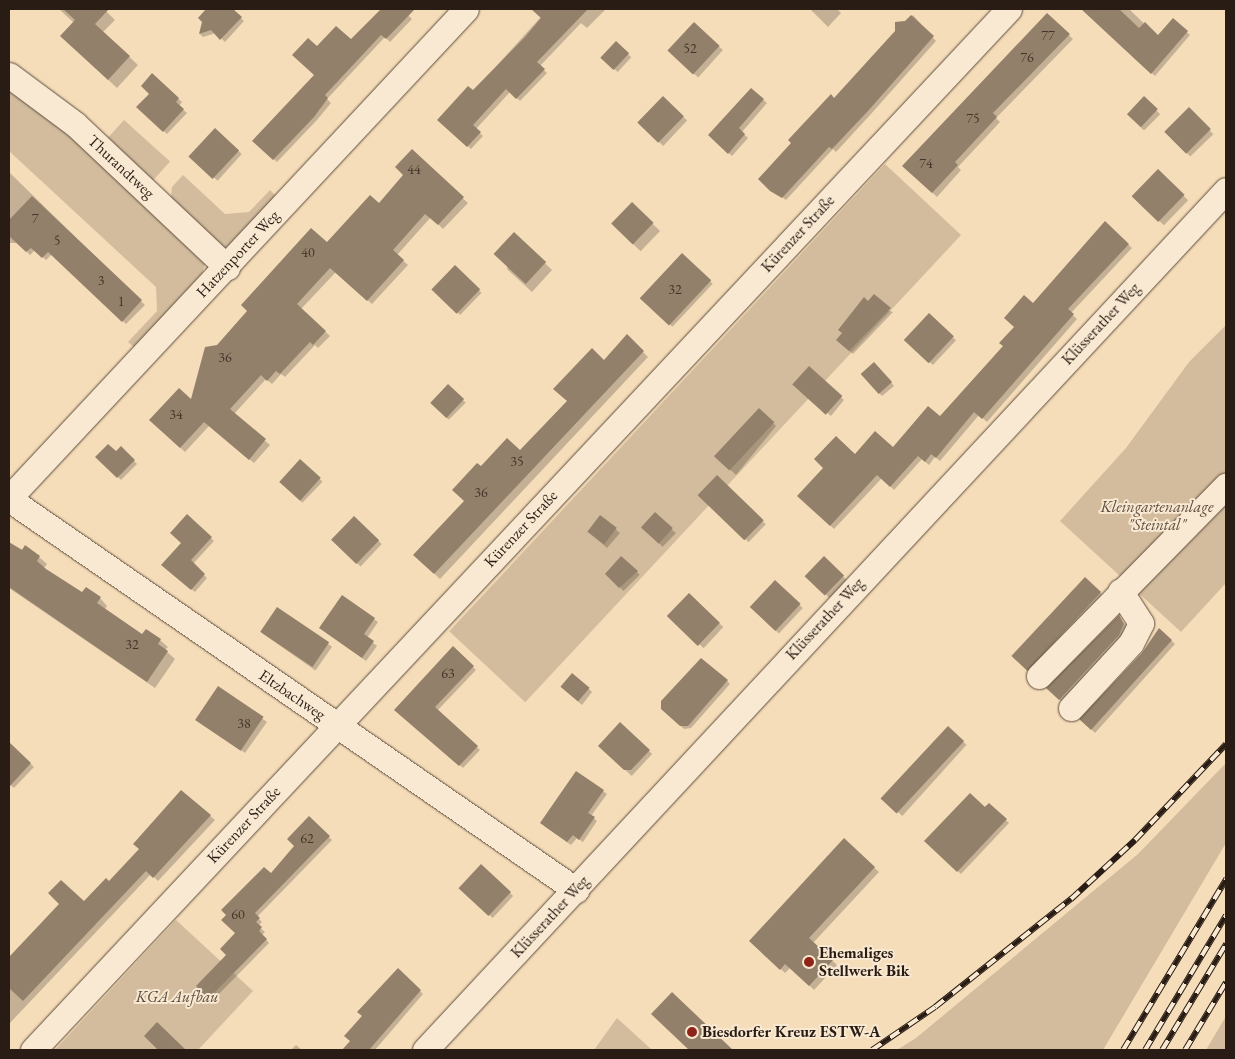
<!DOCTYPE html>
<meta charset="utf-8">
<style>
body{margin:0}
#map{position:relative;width:1235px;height:1059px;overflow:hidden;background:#f6ddb9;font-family:"EB Garamond",serif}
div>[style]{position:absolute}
.green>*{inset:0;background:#d3bc9d;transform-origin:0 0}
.shadow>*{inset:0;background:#0003;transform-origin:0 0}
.building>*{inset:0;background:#93806a;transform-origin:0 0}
.roads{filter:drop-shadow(0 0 1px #5c4c3d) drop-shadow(0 0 1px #5c4c3d)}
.minor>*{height:25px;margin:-12.5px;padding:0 12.5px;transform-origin:12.5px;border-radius:12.5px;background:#f9e9d2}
.rail>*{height:5.5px;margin-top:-2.75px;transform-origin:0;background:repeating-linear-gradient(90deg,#f9e9d2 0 11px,#281c14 0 22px);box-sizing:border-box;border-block:1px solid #281c14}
.dots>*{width:14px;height:14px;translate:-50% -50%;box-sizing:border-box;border:2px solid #f9e9d2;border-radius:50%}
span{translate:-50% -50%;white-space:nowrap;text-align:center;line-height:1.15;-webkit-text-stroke:4px #f9e9d2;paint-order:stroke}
.number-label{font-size:14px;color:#43352a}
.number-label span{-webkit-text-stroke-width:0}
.street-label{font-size:16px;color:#281c14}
.park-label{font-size:16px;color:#5b4c3d;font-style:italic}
.poi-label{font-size:16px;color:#281c14;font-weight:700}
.left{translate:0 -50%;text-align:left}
.frame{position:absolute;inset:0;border:10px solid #281c14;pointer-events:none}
</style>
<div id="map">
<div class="green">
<i style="clip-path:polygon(9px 85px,24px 92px,203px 258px,205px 264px,202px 274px,134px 347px,128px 342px,157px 311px,156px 287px,9px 151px)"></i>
<i style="left:124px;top:120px;width:62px;height:28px;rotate:42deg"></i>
<i style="left:885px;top:164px;width:104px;height:639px;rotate:43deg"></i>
<i style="clip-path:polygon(183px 175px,225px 214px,249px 212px,270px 190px,279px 199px,227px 247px,221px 247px,174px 205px,171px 197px,172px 187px)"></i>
<i style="clip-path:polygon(1226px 325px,1226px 583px,1181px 632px,1060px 521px,1126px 448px,1189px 362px)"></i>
<i style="clip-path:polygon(1226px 763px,1226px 843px,1103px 1050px,897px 1050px,916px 1038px,1138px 854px)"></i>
<i style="clip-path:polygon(176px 920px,253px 991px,198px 1050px,55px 1050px)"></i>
<i style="clip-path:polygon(1226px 1016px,1226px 1050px,1206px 1050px)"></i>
<i style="clip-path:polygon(617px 1018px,652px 1050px,594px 1050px)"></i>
</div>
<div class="shadow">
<i style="clip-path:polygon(59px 9px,104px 9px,115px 20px,103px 32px,138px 65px,117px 88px,70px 44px,74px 23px)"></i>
<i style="clip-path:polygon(208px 9px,231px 9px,244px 21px,225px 42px,216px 33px,203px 37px,200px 34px,203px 22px,199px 18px)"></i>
<i style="clip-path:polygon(382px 9px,402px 9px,412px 19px,390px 42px,385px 37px,327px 99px,331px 103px,317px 120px,277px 162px,254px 141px,315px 75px,317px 48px,351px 41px)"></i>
<i style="clip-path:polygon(548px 9px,606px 9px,587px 28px,581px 23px,540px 66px,547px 73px,520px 101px,510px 92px,476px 129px,483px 136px,471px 149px,439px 120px,473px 92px)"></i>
<i style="clip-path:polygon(810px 9px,837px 9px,841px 13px,828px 27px)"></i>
<i style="clip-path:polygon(1090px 9px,1129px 9px,1158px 37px,1173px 20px,1190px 35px,1155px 76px,1086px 12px)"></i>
<i style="clip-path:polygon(913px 15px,936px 41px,871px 114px,836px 152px,833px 149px,786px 200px,763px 183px,793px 143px)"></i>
<i style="clip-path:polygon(1047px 15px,1073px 39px,996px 118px,1000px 122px,958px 167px,961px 170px,937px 197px,904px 166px)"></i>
<i style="left:694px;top:24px;width:39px;height:37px;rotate:42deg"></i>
<i style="left:616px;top:43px;width:21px;height:20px;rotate:43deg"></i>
<i style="clip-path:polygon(152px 75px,182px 102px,179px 106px,187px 113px,167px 134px,138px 107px,151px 94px)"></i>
<i style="clip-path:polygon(751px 89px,767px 103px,742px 132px,748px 138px,732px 156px,709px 135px)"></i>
<i style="left:663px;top:98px;width:33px;height:35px;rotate:43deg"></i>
<i style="left:1144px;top:98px;width:23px;height:23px;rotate:45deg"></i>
<i style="left:1189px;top:109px;width:35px;height:32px;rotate:46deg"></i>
<i style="left:215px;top:130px;width:36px;height:36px;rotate:42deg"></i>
<i style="clip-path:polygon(412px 151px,468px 203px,443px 229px,431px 217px,397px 255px,408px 265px,372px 304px,336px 272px,301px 309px,330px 336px,318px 348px,315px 345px,285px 377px,281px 374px,272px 384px,266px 379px,234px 414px,270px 445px,254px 463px,209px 426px,185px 452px,156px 424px,192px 402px,218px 346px,327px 244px,379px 205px,405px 175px)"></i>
<i style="left:1158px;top:171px;width:42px;height:35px;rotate:44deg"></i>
<i style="clip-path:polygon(9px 172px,145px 305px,126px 324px,52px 254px,46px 260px,35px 250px,30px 255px,18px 243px,9px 243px)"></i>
<i style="left:632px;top:204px;width:39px;height:28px;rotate:44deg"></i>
<i style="clip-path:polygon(1105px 223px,1132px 248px,1071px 313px,1077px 319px,987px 422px,979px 415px,940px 461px,935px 457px,929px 465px,922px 459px,894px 490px,882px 478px,834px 529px,799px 496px,855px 455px,893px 449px,940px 417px,1005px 346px,1033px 305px)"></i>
<i style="clip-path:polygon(514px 233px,552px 270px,532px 292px,507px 269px)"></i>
<i style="left:682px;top:255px;width:42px;height:59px;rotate:43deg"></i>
<i style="left:455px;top:267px;width:37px;height:31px;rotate:44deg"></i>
<i style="clip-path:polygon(868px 303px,893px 312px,853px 354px,841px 344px)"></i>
<i style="left:929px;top:315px;width:37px;height:34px;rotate:43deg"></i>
<i style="clip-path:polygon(627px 336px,648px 357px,440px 579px,415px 555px,466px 501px,481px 468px,520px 452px)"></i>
<i style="clip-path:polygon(878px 367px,894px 386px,882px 396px,879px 393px)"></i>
<i style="clip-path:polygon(809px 368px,844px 400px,831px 416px,797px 387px)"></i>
<i style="left:448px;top:385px;width:25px;height:24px;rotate:45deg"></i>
<i style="clip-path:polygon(773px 423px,776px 426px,736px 475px,721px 461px)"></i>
<i style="clip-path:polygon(121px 448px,137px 464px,121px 480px,97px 457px,116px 453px)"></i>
<i style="left:301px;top:461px;width:30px;height:29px;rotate:44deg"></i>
<i style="left:717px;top:477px;width:68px;height:25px;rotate:44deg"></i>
<i style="left:655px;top:513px;width:29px;height:19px;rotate:44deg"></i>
<i style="clip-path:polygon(187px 516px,214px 541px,193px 564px,207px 578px,195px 592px,166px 568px,183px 544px)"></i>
<i style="clip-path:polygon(601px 517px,620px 533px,607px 548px,592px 535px)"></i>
<i style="left:354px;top:518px;width:38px;height:31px;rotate:43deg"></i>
<i style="clip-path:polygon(12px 545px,39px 557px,47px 564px,44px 568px,82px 594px,100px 598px,107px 606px,105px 609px,143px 636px,160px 640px,168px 647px,165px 650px,175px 659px,155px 688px,9px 588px,9px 550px)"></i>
<i style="left:622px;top:557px;width:25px;height:23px;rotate:45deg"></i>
<i style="left:824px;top:558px;width:32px;height:25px;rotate:44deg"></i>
<i style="left:1085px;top:579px;width:25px;height:105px;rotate:42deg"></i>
<i style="left:775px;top:582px;width:38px;height:35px;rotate:43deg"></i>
<i style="left:689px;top:595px;width:47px;height:29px;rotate:43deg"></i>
<i style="left:278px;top:609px;width:66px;height:29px;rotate:35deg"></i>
<i style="clip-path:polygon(1119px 617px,1127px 628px,1122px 638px,1063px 703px,1049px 690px)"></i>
<i style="clip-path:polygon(374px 619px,378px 622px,367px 638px,377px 646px,366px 661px,324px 631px)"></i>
<i style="clip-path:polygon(1160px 630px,1175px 644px,1095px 733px,1081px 719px,1143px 654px)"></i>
<i style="clip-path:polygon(453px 647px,476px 670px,437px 711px,480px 750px,463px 768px,398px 713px)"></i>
<i style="clip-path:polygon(727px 681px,730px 684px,691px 728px,684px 729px,663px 709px)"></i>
<i style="clip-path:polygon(219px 688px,267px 722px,245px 753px,202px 724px)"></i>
<i style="clip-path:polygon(589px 689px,592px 692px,582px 705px,565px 690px)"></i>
<i style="left:620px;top:724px;width:44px;height:30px;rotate:43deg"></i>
<i style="left:948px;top:728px;width:25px;height:96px;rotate:42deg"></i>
<i style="clip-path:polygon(9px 744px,34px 767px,14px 788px,9px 784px)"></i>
<i style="clip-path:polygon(603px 791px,607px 794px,591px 816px,597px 821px,583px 842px,577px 838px,571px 845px,544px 826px)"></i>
<i style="clip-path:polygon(182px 792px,215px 820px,158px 881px,151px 874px,9px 1024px,9px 959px,61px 904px,84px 903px,109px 882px,141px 849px)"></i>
<i style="clip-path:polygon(989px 804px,1009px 823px,961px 874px,926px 841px)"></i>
<i style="clip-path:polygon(309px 818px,332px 840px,257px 917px,262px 922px,258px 926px,265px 932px,262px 935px,269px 943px,212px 1001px,198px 986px,228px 955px,237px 933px,271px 875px,296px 846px)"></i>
<i style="clip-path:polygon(844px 840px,879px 872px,813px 943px,837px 965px,814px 990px,791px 967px,785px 973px,751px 941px)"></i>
<i style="left:481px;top:866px;width:44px;height:30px;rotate:43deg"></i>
<i style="clip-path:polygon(398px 970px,423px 994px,375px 1050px,362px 1050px,346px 1036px)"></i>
<i style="clip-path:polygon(296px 1045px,302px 1050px,291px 1050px)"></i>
</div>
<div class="building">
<i style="clip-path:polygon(63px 9px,109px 9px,95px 24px,130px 56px,108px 80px,60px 36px,75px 20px)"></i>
<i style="clip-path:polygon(206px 9px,233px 9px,242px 17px,220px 40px,211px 30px,199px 34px,202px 22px,198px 18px)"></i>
<i style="clip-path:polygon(381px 9px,415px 9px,386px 39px,381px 35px,325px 95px,328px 98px,314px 117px,273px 160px,252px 141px,314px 75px,292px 55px,308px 38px,317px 46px,336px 26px,351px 39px)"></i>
<i style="clip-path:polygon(531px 9px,588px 9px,537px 62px,545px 69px,516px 99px,506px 89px,473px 125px,481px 132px,467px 147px,437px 120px,468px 86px,473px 90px,525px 37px,541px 18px)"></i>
<i style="clip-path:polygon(1081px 9px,1119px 9px,1139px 28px,1145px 22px,1158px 35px,1173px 18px,1188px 31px,1151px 74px)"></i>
<i style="clip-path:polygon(1047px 13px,1070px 34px,993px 113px,997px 117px,955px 162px,958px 165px,932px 193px,902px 166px)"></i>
<i style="clip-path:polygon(911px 15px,934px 36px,868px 111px,832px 149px,829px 147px,782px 198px,770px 191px,758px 179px,791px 143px,788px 140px,831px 94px,834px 98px,895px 31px,895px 22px,905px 21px)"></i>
<i style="left:694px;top:22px;width:35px;height:39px;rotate:43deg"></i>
<i style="left:616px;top:41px;width:18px;height:23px;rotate:43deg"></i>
<i style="clip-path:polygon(152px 73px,179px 98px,176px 102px,184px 109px,163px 132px,136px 107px,149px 94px,141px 86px)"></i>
<i style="clip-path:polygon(751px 88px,764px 99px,739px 128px,745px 134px,728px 154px,708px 135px)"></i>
<i style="left:663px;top:96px;width:29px;height:37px;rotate:44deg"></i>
<i style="left:1144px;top:96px;width:19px;height:25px;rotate:43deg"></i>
<i style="left:1189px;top:107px;width:31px;height:35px;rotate:45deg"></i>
<i style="left:215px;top:128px;width:33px;height:39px;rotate:43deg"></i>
<i style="clip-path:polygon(412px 149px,464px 197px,438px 225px,425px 214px,393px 250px,404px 260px,367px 301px,330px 268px,297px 304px,326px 331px,313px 345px,310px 342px,280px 374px,276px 371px,267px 381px,261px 375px,230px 409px,266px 439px,249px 460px,204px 422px,180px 448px,149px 420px,179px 388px,191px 399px,205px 347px,217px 345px,247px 311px,241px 305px,311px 228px,327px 242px,370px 195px,379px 203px,403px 175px,395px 167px)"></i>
<i style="left:1158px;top:169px;width:37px;height:38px;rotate:44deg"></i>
<i style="clip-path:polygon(32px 196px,142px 300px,122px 322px,48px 252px,42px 258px,31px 248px,26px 252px,9px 236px,9px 220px)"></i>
<i style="left:632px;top:202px;width:30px;height:30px;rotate:44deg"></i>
<i style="clip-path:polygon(1105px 221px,1129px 244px,1068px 309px,1074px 314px,982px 419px,974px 412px,936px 458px,931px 454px,925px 462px,918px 456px,890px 487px,877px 475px,830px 526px,797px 496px,823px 468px,814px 459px,836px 436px,855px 454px,875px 431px,893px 447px,928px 406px,940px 416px,1003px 346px,999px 343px,1014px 327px,1004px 318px,1024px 295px,1033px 303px)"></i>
<i style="left:514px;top:232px;width:44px;height:30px;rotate:43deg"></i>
<i style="left:682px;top:253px;width:40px;height:62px;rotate:43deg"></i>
<i style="left:455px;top:265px;width:35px;height:34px;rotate:44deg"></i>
<i style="clip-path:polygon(874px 294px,891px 308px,849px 351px,836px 340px,842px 333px,838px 330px,864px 297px,868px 301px)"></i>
<i style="left:929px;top:313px;width:34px;height:37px;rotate:43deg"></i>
<i style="clip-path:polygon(627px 334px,644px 351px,434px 574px,413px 555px,464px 501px,452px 490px,477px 463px,481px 466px,507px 438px,520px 450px,567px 401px,553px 389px,592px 348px,604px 360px)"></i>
<i style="left:874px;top:362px;width:27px;height:18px;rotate:48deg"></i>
<i style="left:809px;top:366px;width:45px;height:25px;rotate:42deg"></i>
<i style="left:448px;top:384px;width:22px;height:26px;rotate:43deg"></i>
<i style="left:759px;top:408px;width:21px;height:66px;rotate:43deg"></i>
<i style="clip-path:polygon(108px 444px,116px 451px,121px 446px,135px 460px,117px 478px,95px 457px)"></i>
<i style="left:300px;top:459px;width:28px;height:31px;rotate:42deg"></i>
<i style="left:717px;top:475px;width:65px;height:28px;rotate:44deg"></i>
<i style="left:655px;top:512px;width:24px;height:21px;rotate:42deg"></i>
<i style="clip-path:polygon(187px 514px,212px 537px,191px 560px,205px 574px,191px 590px,161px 565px,181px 543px,170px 533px)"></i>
<i style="left:600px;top:515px;width:21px;height:21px;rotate:37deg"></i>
<i style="left:354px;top:516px;width:35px;height:33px;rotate:44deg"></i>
<i style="clip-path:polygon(9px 542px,22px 550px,25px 545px,40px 556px,37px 561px,46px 569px,82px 592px,86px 587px,101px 597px,97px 603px,142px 634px,146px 629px,161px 639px,158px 644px,168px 651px,147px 682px,9px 587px)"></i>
<i style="clip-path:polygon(621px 556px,638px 571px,619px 588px,605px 574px)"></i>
<i style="left:824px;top:556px;width:28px;height:28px;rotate:44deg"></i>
<i style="left:1085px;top:577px;width:22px;height:108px;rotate:43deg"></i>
<i style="left:775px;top:580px;width:35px;height:37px;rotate:43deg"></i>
<i style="left:689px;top:593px;width:43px;height:32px;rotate:44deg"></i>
<i style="clip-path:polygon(342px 595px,375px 618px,364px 634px,374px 641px,362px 658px,319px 628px)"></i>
<i style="left:277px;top:607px;width:63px;height:30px;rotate:34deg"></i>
<i style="clip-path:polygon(1119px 615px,1124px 624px,1119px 635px,1059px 700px,1046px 688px)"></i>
<i style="clip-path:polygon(1159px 628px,1172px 640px,1091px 730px,1079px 719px,1142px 653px)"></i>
<i style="clip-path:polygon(453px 646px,474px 666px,435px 707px,478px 746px,459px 766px,394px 710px)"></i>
<i style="clip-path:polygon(701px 658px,728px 680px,688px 726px,680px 726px,661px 709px,661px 701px)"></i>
<i style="left:572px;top:673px;width:23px;height:18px;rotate:40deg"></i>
<i style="left:218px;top:686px;width:55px;height:41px;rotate:34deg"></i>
<i style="clip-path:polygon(620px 722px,650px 750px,631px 770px,624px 770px,598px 746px)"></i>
<i style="left:948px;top:726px;width:22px;height:99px;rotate:43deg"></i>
<i style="clip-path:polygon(9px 742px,31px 763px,9px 787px)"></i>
<i style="clip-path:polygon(576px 771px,604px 790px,588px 813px,595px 817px,579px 840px,573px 835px,567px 842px,540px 823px)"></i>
<i style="clip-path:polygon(181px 790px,211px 815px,153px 878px,146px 871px,23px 1001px,9px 988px,9px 957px,59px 904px,48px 893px,61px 880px,84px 901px,106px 878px,109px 881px,139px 849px,133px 844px)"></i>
<i style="clip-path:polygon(970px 793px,985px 807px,989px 803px,1007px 819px,957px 872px,924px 841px)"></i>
<i style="clip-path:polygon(309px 816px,330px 836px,255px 913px,260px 918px,256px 922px,262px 927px,259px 931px,267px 939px,208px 999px,196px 986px,226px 955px,220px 949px,235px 933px,221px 920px,226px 915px,221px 910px,264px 867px,271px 873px,294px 846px,287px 839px)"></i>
<i style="clip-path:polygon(844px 838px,875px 867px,809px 938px,833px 960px,809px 986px,785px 964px,780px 970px,749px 941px)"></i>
<i style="left:481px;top:864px;width:41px;height:33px;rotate:43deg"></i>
<i style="clip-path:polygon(398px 968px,421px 990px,369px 1050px,342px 1050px,350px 1041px,344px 1036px,362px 1016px,357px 1012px)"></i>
<i style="clip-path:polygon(672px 992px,733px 1050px,689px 1050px,651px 1014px)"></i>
<i style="clip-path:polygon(157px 1022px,186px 1050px,158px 1050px,144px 1036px)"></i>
</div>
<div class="roads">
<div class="minor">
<i style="left:9px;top:75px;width:82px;rotate:36.6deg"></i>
<i style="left:75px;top:124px;width:209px;rotate:43.3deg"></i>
<i style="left:9px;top:498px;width:669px;rotate:-46.94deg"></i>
<i style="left:9px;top:499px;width:689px;rotate:34.59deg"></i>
<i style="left:1039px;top:676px;width:267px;rotate:-45.5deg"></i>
<i style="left:1071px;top:708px;width:88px;rotate:-47.3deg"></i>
<i style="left:1131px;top:643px;width:22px;rotate:-63deg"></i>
<i style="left:1141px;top:623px;width:38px;rotate:-123deg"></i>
<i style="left:33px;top:1050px;width:1427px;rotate:-46.85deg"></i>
<i style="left:425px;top:1050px;width:1175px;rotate:-47.03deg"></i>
</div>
</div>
<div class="rail">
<i style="left:872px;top:1050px;width:76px;rotate:-34.3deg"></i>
<i style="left:935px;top:1007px;width:174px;rotate:-38.5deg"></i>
<i style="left:1071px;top:899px;width:87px;rotate:-42.7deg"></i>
<i style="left:1135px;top:840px;width:132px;rotate:-46.5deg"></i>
<i style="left:1123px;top:1050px;width:200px;rotate:-58.9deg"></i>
<i style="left:1145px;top:1050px;width:157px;rotate:-59deg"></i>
<i style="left:1162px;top:1050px;width:124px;rotate:-58.9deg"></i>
<i style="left:1185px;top:1050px;width:79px;rotate:-58.9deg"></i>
</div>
<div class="dots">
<i style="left:809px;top:962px;background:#8f2418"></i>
<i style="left:692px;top:1032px;background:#8f2418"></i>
</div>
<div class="number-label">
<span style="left:1048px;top:35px">77</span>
<span style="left:690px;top:48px">52</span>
<span style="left:1027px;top:57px">76</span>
<span style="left:973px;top:118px">75</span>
<span style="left:926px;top:163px">74</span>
<span style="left:414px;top:169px">44</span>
<span style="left:35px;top:218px">7</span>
<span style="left:57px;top:240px">5</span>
<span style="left:308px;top:252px">40</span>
<span style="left:101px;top:280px">3</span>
<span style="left:675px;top:289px">32</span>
<span style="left:121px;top:301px">1</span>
<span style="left:225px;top:357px">36</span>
<span style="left:176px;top:414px">34</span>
<span style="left:517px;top:461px">35</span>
<span style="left:481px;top:492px">36</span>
<span style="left:132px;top:644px">32</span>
<span style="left:448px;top:673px">63</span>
<span style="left:244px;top:723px">38</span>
<span style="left:307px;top:838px">62</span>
<span style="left:238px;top:914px">60</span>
</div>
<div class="street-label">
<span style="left:121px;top:167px;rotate:43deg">Thurandtweg</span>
<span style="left:798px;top:234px;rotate:-47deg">Kürenzer Straße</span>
<span style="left:238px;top:254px;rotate:-47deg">Hatzenporter Weg</span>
<span style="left:1101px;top:324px;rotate:-47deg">Klüsserather Weg</span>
<span style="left:521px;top:529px;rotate:-47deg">Kürenzer Straße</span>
<span style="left:825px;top:619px;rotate:-47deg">Klüsserather Weg</span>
<span style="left:292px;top:695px;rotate:34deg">Eltzbachweg</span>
<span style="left:244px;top:825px;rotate:-47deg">Kürenzer Straße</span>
<span style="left:550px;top:917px;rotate:-47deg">Klüsserather Weg</span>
</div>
<div class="park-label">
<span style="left:1157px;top:516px">Kleingartenanlage<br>"Steintal"</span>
<span style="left:177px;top:997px">KGA Aufbau</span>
</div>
<div class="poi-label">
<span class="left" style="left:819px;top:962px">Ehemaliges<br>Stellwerk Bik</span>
<span class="left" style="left:702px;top:1032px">Biesdorfer Kreuz ESTW-A</span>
</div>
<div class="frame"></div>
</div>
